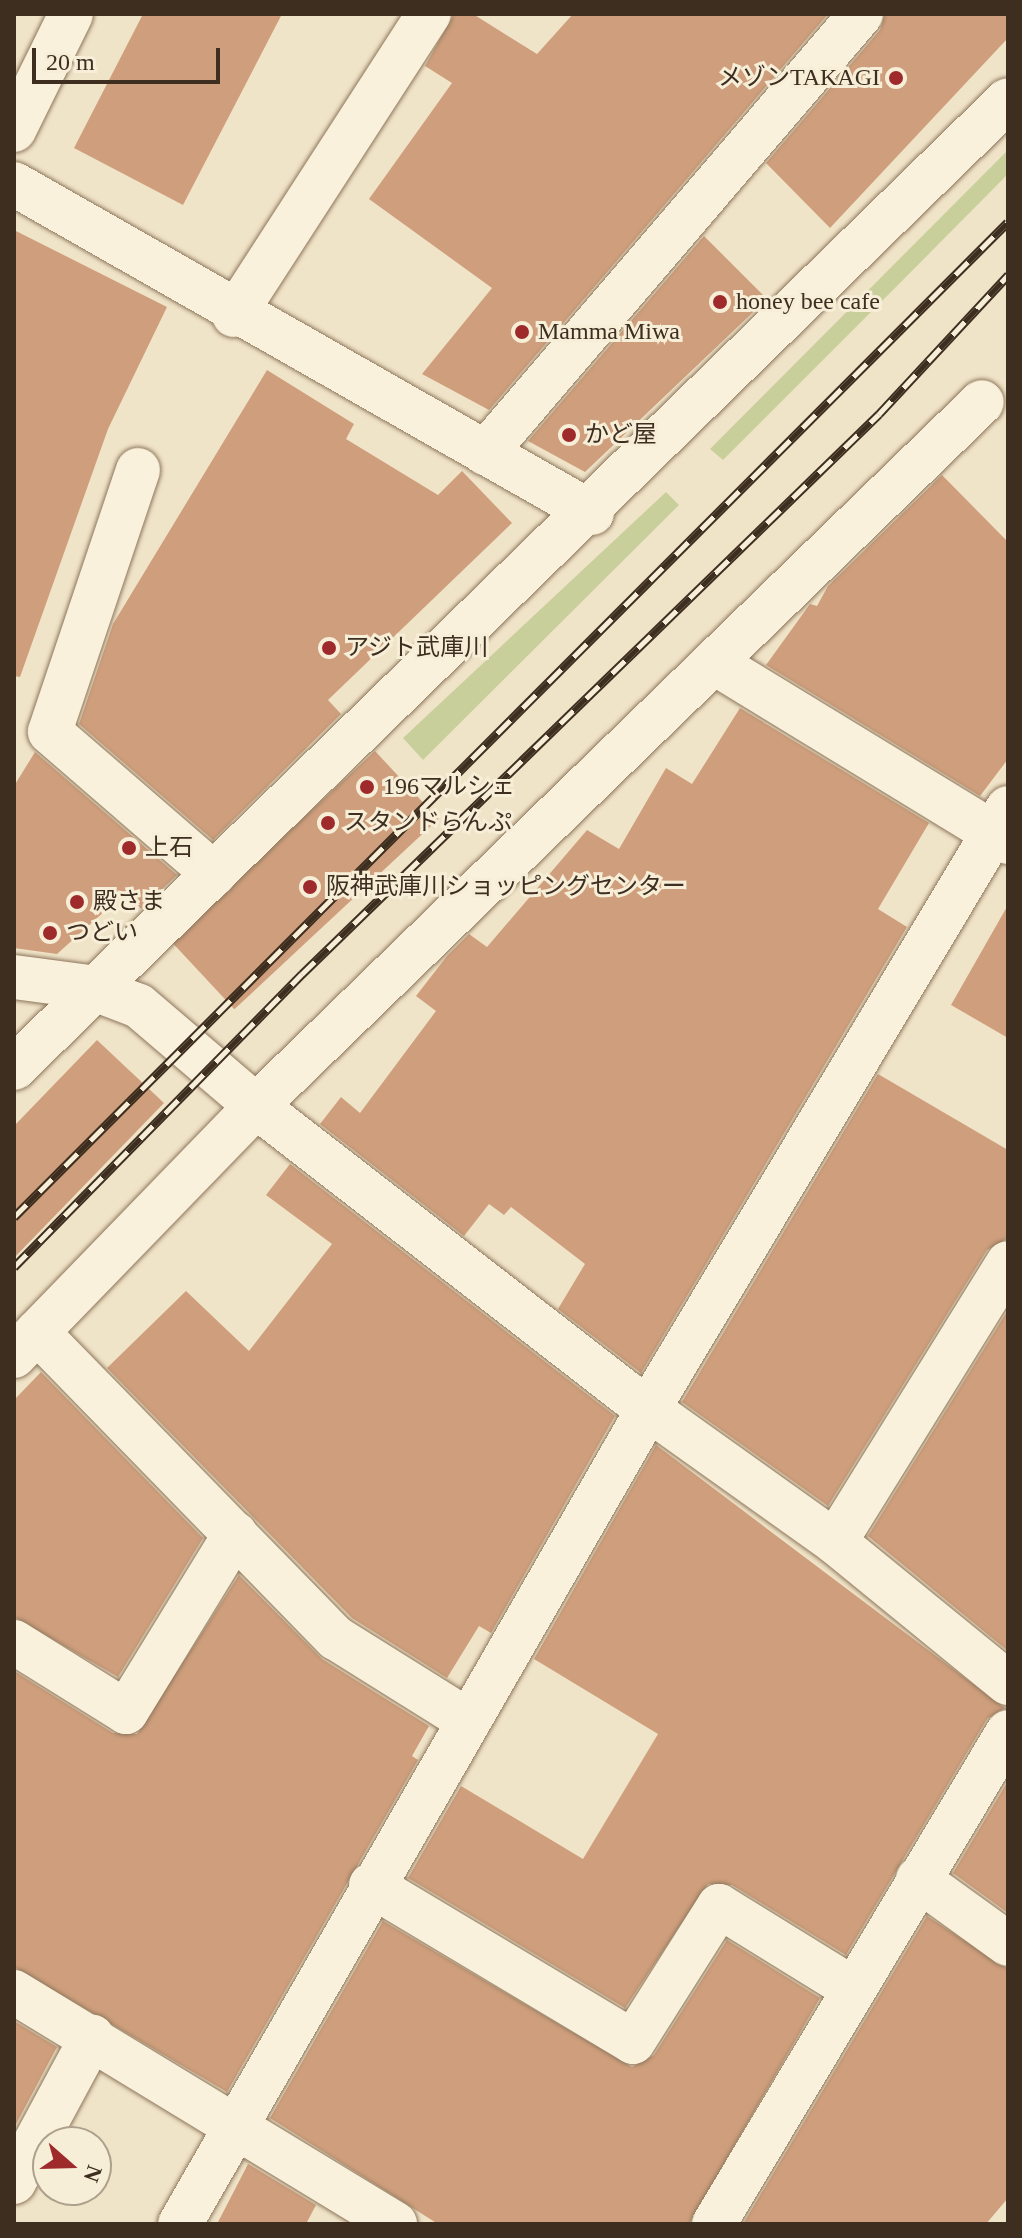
<!DOCTYPE html>
<meta charset="utf-8">
<style>
body{margin:0}
#map{position:relative;width:1022px;height:2238px;overflow:hidden;background:#f0e4c8;font-family:"Times New Roman","Noto Sans JP",serif}
div>[style]{position:absolute}
.green>*{inset:0;background:#c9cf9b}
.building>*{inset:0;background:#cf9f7d;transform-origin:0 0}
.roads{filter:drop-shadow(0 0 2px #8d765c) drop-shadow(0 0 2px #8d765c)}
.minor>*{height:44px;margin:-22px;padding:0 22px;transform-origin:22px;border-radius:22px;background:#faf1dc}
.rail>*{height:9px;margin-top:-4.5px;transform-origin:0;background:repeating-linear-gradient(90deg,#f7eed8 0 18px,#3d2e20 0 36px);box-sizing:border-box;border-block:2px solid #3d2e20}
.dots>*{width:22px;height:22px;translate:-50% -50%;box-sizing:border-box;border:4px solid #f7eed8;border-radius:50%}
span{translate:-50% -50%;white-space:nowrap;text-align:center;line-height:1.15;-webkit-text-stroke:6px #f7eed8;paint-order:stroke}
.poi-label{font-size:24px;color:#3d2e20}
.right{translate:-100% -50%;text-align:right}
.left{translate:0 -50%;text-align:left}
.frame{position:absolute;inset:0;border:16px solid #3d2e20;pointer-events:none}
.north{position:absolute;left:32px;top:2126px;width:80px;height:80px;box-sizing:border-box;background:#f7eed8;border:2px solid #ada18e;border-radius:50%;rotate:110deg;font-size:22px;font-weight:700;line-height:32px;text-align:center;color:#3d2e20}
.north::after{content:'';display:block;margin:auto;width:28px;height:36px;background:#9e2a2b;clip-path:polygon(50% 0,100% 100%,50% 72%,0 100%)}
.scale{position:absolute;left:32px;top:48px;width:188px;height:36px;box-sizing:border-box;border:4px solid #3d2e20;border-top:0;padding-left:10px;font-size:24px;line-height:28px;white-space:nowrap;color:#3d2e20;-webkit-text-stroke:6px #f7eed8;paint-order:stroke}
</style>
<div id="map">
<div class="green">
<i style="clip-path:polygon(1008px 150px,1008px 174px,900px 283px,723px 460px,710px 449px)"></i>
<i style="clip-path:polygon(666px 492px,679px 505px,423px 760px,403px 738px)"></i>
</div>
<div class="building">
<i style="clip-path:polygon(143px 14px,282px 14px,183px 205px,74px 148px)"></i>
<i style="clip-path:polygon(454px 14px,473px 14px,537px 54px,573px 14px,828px 14px,489px 410px,422px 374px,492px 288px,369px 199px,452px 83px,425px 66px)"></i>
<i style="clip-path:polygon(885px 14px,1008px 14px,1008px 38px,830px 228px,766px 163px,880px 30px)"></i>
<i style="clip-path:polygon(14px 230px,167px 307px,108px 429px,20px 677px,14px 676px)"></i>
<i style="clip-path:polygon(704px 236px,767px 299px,585px 472px,528px 441px)"></i>
<i style="clip-path:polygon(267px 370px,354px 424px,346px 439px,438px 495px,462px 471px,512px 523px,328px 700px,341px 714px,213px 840px,79px 724px,113px 624px)"></i>
<i style="clip-path:polygon(942px 475px,1008px 542px,1008px 759px,980px 796px,766px 665px,810px 604px,817px 606px,828px 586px)"></i>
<i style="clip-path:polygon(740px 708px,929px 823px,878px 909px,907px 927px,641px 1373px,558px 1309px,585px 1264px,511px 1207px,504px 1215px,489px 1204px,464px 1236px,320px 1124px,341px 1097px,360px 1113px,436px 1011px,416px 996px,447px 956px,469px 934px,487px 947px,587px 830px,619px 849px,666px 768px,692px 784px)"></i>
<i style="left:375px;top:751px;width:93px;height:279px;rotate:47deg"></i>
<i style="clip-path:polygon(35px 752px,177px 875px,141px 909px,126px 892px,57px 954px,14px 948px,14px 786px)"></i>
<i style="clip-path:polygon(1008px 905px,1008px 1038px,951px 1005px)"></i>
<i style="clip-path:polygon(97px 1040px,164px 1103px,14px 1258px,14px 1126px)"></i>
<i style="clip-path:polygon(878px 1074px,1008px 1150px,1008px 1238px,987px 1250px,828px 1506px,682px 1402px)"></i>
<i style="clip-path:polygon(290px 1164px,615px 1416px,491px 1633px,479px 1626px,447px 1678px,352px 1618px,107px 1368px,186px 1291px,249px 1351px,332px 1244px,266px 1195px)"></i>
<i style="clip-path:polygon(1008px 1310px,1008px 1651px,868px 1536px)"></i>
<i style="clip-path:polygon(41px 1372px,203px 1538px,118px 1677px,14px 1617px,14px 1400px)"></i>
<i style="clip-path:polygon(656px 1445px,1005px 1708px,987px 1719px,846px 1955px,732px 1885px,708px 1884px,625px 2008px,408px 1878px,461px 1786px,583px 1859px,658px 1734px,534px 1659px)"></i>
<i style="clip-path:polygon(239px 1575px,322px 1659px,429px 1726px,412px 1756px,418px 1760px,227px 2092px,14px 1967px,14px 1671px,113px 1733px,137px 1734px)"></i>
<i style="clip-path:polygon(1008px 1781px,1008px 1913px,953px 1873px)"></i>
<i style="clip-path:polygon(927px 1916px,1008px 1969px,1008px 2198px,986px 2224px,743px 2224px)"></i>
<i style="clip-path:polygon(383px 1921px,632px 2067px,654px 2055px,727px 1940px,820px 1998px,689px 2224px,438px 2224px,270px 2118px)"></i>
<i style="clip-path:polygon(14px 2021px,57px 2047px,14px 2128px)"></i>
<i style="clip-path:polygon(248px 2164px,316px 2205px,306px 2224px,217px 2224px)"></i>
</div>
<div class="roads">
<div class="minor">
<i style="left:14px;top:130px;width:129px;rotate:-63.8deg"></i>
<i style="left:14px;top:184px;width:665px;rotate:29.65deg"></i>
<i style="left:234px;top:315px;width:359px;rotate:-57.1deg"></i>
<i style="left:485px;top:453px;width:578px;rotate:-49.42deg"></i>
<i style="left:138px;top:470px;width:276px;rotate:108.6deg"></i>
<i style="left:50px;top:732px;width:217px;rotate:40.9deg"></i>
<i style="left:718px;top:665px;width:340px;rotate:31.4deg"></i>
<i style="left:14px;top:977px;width:76px;rotate:7.6deg"></i>
<i style="left:89px;top:987px;width:53px;rotate:20.8deg"></i>
<i style="left:139px;top:1006px;width:154px;rotate:40.5deg"></i>
<i style="left:256px;top:1106px;width:472px;rotate:37.8deg"></i>
<i style="left:629px;top:1395px;width:253px;rotate:35.5deg"></i>
<i style="left:835px;top:1542px;width:223px;rotate:39.2deg"></i>
<i style="left:14px;top:1068px;width:1387px;rotate:-44.24deg"></i>
<i style="left:37px;top:1332px;width:428px;rotate:45.7deg"></i>
<i style="left:336px;top:1638px;width:155px;rotate:32deg"></i>
<i style="left:14px;top:1356px;width:348px;rotate:-45.9deg"></i>
<i style="left:256px;top:1106px;width:1011px;rotate:-44.12deg"></i>
<i style="left:835px;top:1542px;width:328px;rotate:-58.2deg"></i>
<i style="left:14px;top:1642px;width:132px;rotate:32deg"></i>
<i style="left:126px;top:1712px;width:209px;rotate:-58.5deg"></i>
<i style="left:918px;top:1879px;width:111px;rotate:35.8deg"></i>
<i style="left:371px;top:1885px;width:305px;rotate:30.9deg"></i>
<i style="left:633px;top:2042px;width:161px;rotate:-57.7deg"></i>
<i style="left:719px;top:1906px;width:156px;rotate:31.7deg"></i>
<i style="left:14px;top:1992px;width:446px;rotate:31.3deg"></i>
<i style="left:14px;top:2182px;width:165px;rotate:-61.7deg"></i>
<i style="left:180px;top:2224px;width:943px;rotate:-60.12deg"></i>
<i style="left:650px;top:1406px;width:697px;rotate:-59.09deg"></i>
<i style="left:714px;top:2224px;width:573px;rotate:-59.14deg"></i>
</div>
</div>
<div class="rail">
<i style="left:14px;top:1217px;width:1406px;rotate:-45.03deg"></i>
<i style="left:14px;top:1267px;width:411px;rotate:-45.5deg"></i>
<i style="left:302px;top:974px;width:804px;rotate:-44.14deg"></i>
<i style="left:879px;top:414px;width:190px;rotate:-47.1deg"></i>
</div>
<div class="dots">
<i style="left:896px;top:78px;background:#9e2a2b"></i>
<i style="left:720px;top:302px;background:#9e2a2b"></i>
<i style="left:522px;top:332px;background:#9e2a2b"></i>
<i style="left:569px;top:435px;background:#9e2a2b"></i>
<i style="left:329px;top:648px;background:#9e2a2b"></i>
<i style="left:367px;top:787px;background:#9e2a2b"></i>
<i style="left:328px;top:823px;background:#9e2a2b"></i>
<i style="left:129px;top:848px;background:#9e2a2b"></i>
<i style="left:310px;top:887px;background:#9e2a2b"></i>
<i style="left:77px;top:902px;background:#9e2a2b"></i>
<i style="left:50px;top:933px;background:#9e2a2b"></i>
</div>
<div class="poi-label">
<span class="right" style="left:880px;top:78px">メゾンTAKAGI</span>
<span class="left" style="left:736px;top:302px">honey bee cafe</span>
<span class="left" style="left:538px;top:332px">Mamma Miwa</span>
<span class="left" style="left:585px;top:435px">かど屋</span>
<span class="left" style="left:345px;top:648px">アジト武庫川</span>
<span class="left" style="left:383px;top:787px">196マルシェ</span>
<span class="left" style="left:344px;top:823px">スタンドらんぷ</span>
<span class="left" style="left:145px;top:848px">上石</span>
<span class="left" style="left:326px;top:887px">阪神武庫川ショッピングセンター</span>
<span class="left" style="left:93px;top:902px">殿さま</span>
<span class="left" style="left:66px;top:933px">つどい</span>
</div>
<div class="frame"></div>
<div class="north">N</div>
<div class="scale">20 m</div>
</div>
